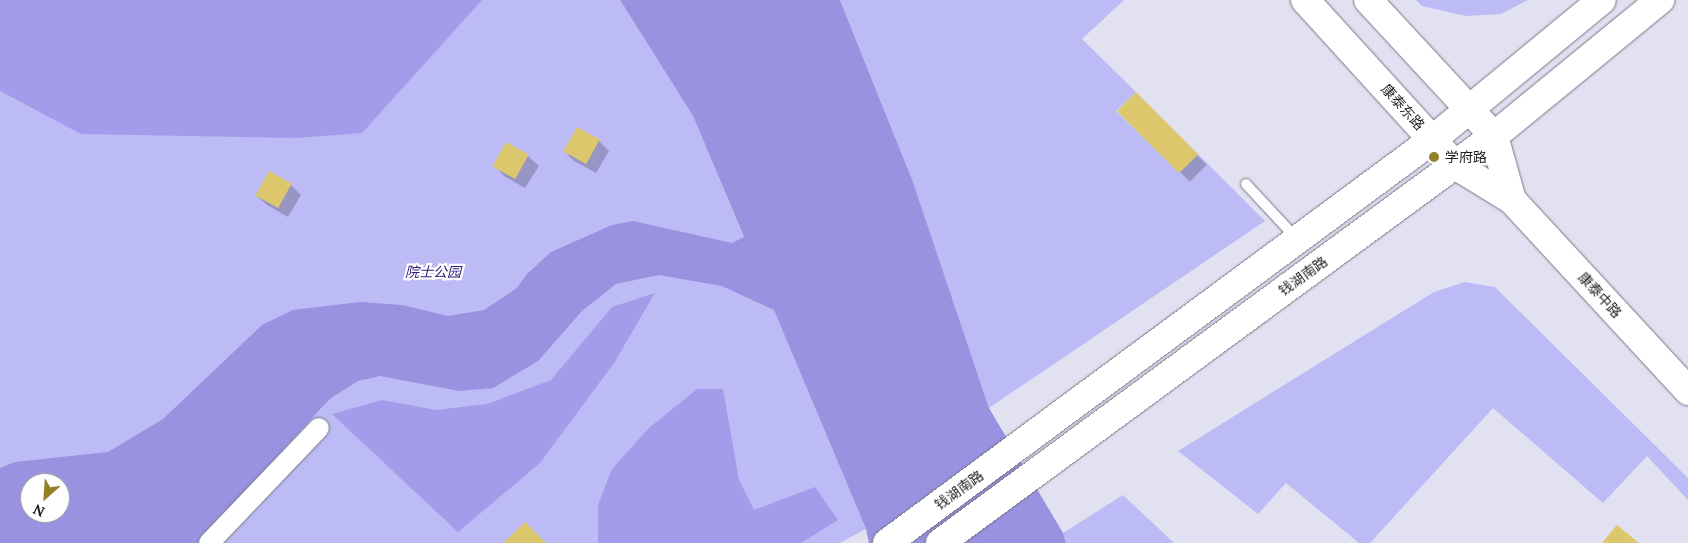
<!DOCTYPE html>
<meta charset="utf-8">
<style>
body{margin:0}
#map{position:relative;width:1688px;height:543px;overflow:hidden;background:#e1e1f2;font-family:Lora,"Noto Sans SC",serif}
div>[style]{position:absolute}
.green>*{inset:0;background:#bdbbf5}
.forest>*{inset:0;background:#a29ceb}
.water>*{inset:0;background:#9892e1}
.shadow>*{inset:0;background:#0003;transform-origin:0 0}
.building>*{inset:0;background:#dcc76d;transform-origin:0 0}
.roads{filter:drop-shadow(0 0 1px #787887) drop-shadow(0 0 1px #787887)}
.lane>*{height:10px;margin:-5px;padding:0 5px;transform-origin:5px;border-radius:5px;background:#fff}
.street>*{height:20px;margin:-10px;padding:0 10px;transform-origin:10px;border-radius:10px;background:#fff}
.secondary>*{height:28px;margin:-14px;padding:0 14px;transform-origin:14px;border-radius:14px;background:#fff}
.primary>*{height:28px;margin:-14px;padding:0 14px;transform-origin:14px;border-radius:14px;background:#fff}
.dots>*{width:14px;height:14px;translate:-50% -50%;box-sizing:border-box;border:2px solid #fff;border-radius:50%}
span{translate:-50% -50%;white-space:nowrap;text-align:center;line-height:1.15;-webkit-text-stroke:4.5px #fff;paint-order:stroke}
.street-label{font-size:14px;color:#1f1f25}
.poi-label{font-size:14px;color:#1f1f25}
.left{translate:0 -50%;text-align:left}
.park-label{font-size:14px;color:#301974;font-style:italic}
.north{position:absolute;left:20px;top:473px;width:50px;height:50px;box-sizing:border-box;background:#fff;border:1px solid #a5a5a8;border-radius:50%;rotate:206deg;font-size:14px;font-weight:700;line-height:20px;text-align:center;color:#1f1f25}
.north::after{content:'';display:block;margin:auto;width:18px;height:22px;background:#938027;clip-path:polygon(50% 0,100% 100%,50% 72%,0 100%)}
</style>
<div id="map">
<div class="green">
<i style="clip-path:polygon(evenodd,0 0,620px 0,693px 116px,866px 529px,840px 543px,0 543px,0 0,30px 483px,60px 483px,60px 513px,30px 513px,30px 483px)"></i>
<i style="clip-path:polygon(840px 0,1124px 0,1082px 39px,1136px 92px,1116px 111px,1179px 172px,1198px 154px,1265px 221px,989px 408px,913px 182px)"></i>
<i style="clip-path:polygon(1416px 0,1528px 0,1501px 14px,1466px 16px,1422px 6px)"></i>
<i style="clip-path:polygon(1465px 282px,1495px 287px,1688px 478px,1688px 500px,1647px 456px,1603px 503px,1493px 408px,1370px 543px,1359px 543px,1286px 483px,1258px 514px,1178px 451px,1434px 292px)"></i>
<i style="clip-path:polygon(1123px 495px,1174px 543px,1066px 543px,1063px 533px)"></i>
</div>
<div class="forest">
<i style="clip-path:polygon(0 0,482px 0,362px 133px,296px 138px,81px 134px,0 91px)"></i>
<i style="clip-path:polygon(655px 293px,614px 363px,540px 463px,458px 532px,332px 414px,382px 400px,436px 410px,487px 404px,551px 380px,612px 307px)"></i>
<i style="clip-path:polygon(697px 389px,723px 389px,739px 480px,754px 510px,815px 487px,838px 520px,801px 543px,598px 543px,598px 505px,612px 469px,649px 428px)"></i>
</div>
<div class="water">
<i style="clip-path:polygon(evenodd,620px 0,840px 0,913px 182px,989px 408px,1063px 533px,1066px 543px,869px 543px,866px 529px,774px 310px,722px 286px,659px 275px,616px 284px,583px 310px,538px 361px,493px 388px,459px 391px,380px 376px,358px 381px,331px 398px,322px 407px,198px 543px,0 543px,0 468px,15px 462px,108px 452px,163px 419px,262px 325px,293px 310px,360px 302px,402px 305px,448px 316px,484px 310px,517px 288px,527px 274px,551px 252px,612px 225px,633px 221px,732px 243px,744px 237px,693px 116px,620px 0,30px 483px,60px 483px,60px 513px,30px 513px,30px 483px)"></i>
</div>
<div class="shadow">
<i style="left:1136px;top:94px;width:100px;height:24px;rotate:45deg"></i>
<i style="clip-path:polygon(599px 141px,609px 151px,596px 173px,574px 161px,564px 151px)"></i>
<i style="clip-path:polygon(506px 143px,528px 156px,539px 166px,525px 188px,504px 176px,494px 165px)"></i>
<i style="clip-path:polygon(291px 185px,301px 195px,288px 217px,267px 205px,256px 195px)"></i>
</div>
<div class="building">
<i style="left:1136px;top:92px;width:88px;height:27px;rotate:45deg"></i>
<i style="left:577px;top:127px;width:26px;height:28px;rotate:29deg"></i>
<i style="left:506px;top:142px;width:26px;height:28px;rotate:29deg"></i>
<i style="left:269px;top:171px;width:26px;height:28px;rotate:29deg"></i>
<i style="clip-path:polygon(525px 522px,546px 543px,503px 543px)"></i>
<i style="clip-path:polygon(1617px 525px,1639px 543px,1602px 543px)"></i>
</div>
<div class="roads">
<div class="lane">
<i style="left:1246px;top:184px;width:74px;rotate:47.2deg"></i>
</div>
<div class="street">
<i style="left:209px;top:543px;width:159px;rotate:-46.3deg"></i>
</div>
<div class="secondary">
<i style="left:1305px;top:0;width:223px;rotate:47.7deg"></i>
<i style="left:1455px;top:165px;width:67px;rotate:31.6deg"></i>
<i style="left:1512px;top:200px;width:260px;rotate:47.3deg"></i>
<i style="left:1368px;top:0;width:185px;rotate:47.2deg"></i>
<i style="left:1494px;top:136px;width:66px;rotate:74.3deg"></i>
</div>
<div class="primary">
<i style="left:887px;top:543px;width:678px;rotate:-36.48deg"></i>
<i style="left:1432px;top:140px;width:220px;rotate:-39.5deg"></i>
<i style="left:940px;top:543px;width:687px;rotate:-36.3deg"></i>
<i style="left:1494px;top:136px;width:215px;rotate:-39.3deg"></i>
</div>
</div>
<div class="dots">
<i style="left:1434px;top:157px;background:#938027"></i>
</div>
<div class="street-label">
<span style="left:1403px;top:107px;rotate:48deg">康泰东路</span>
<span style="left:1303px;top:276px;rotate:-36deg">钱湖南路</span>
<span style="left:1600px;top:295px;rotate:47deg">康泰中路</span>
<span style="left:959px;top:490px;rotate:-36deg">钱湖南路</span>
</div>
<div class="poi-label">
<span class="left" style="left:1445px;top:157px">学府路</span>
</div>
<div class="park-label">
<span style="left:433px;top:272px">院士公园</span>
</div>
<div class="north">N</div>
</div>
